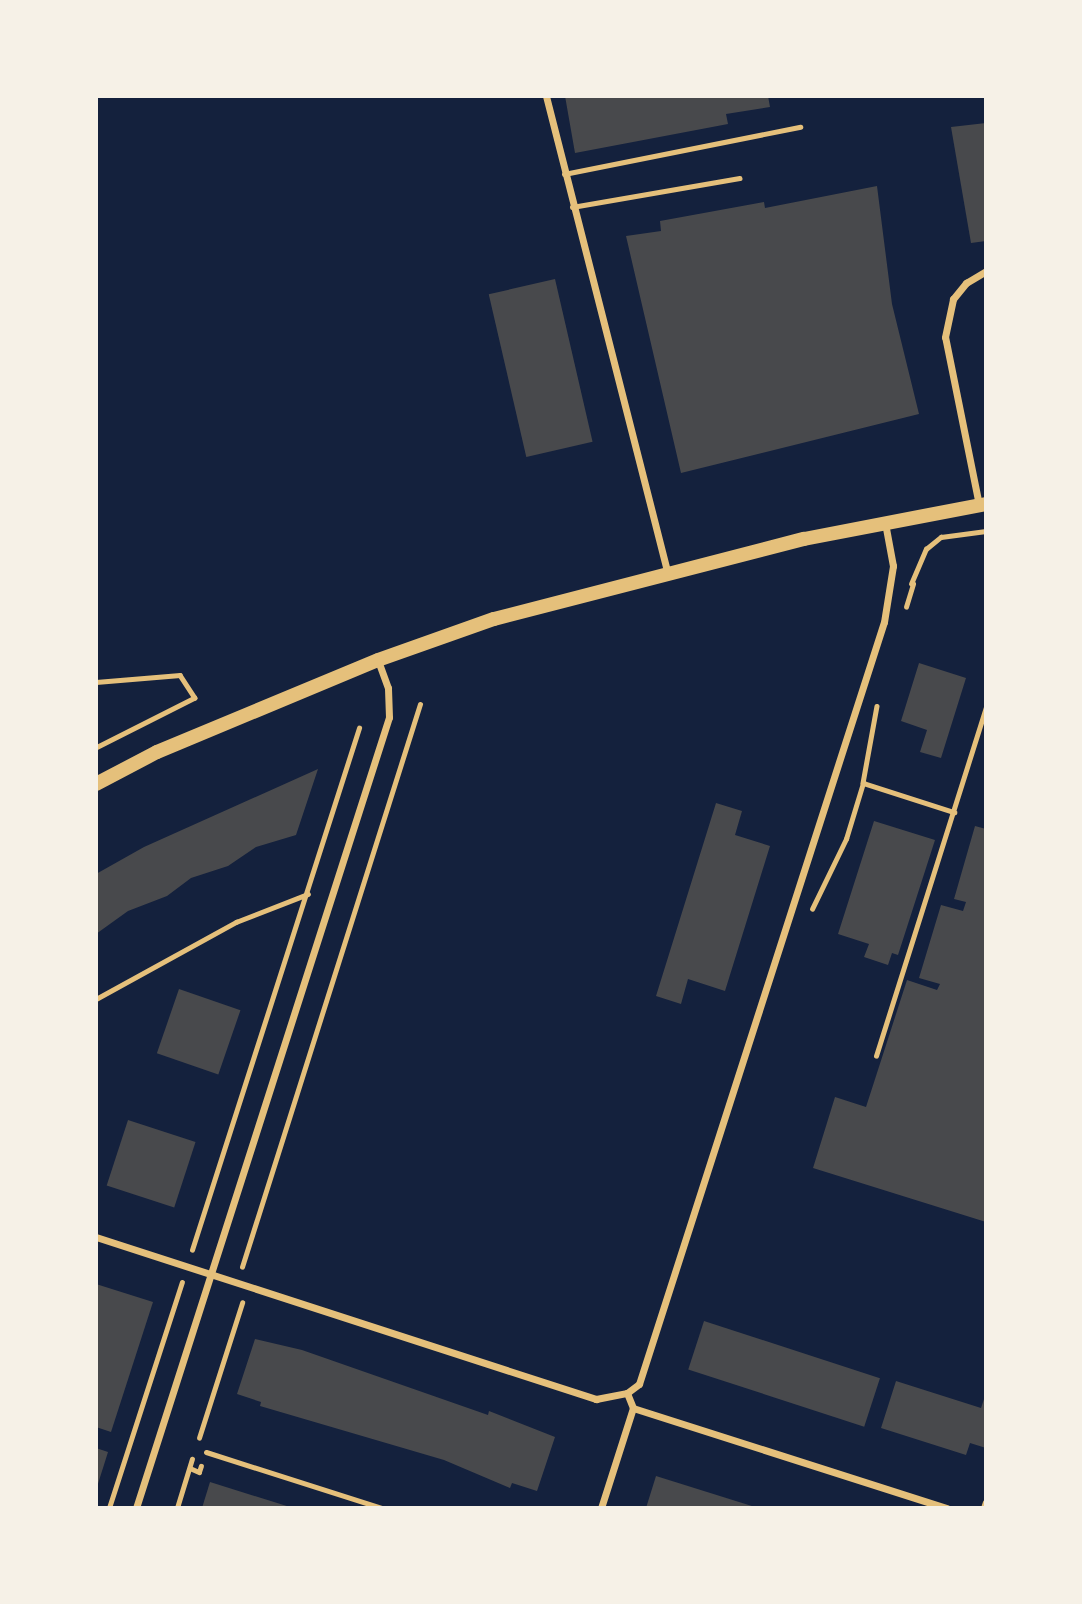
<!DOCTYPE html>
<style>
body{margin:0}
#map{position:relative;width:1082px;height:1604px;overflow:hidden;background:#14213d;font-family:Barlow,sans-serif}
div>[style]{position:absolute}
.building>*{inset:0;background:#48494c;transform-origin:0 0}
.path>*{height:4.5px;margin:-2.25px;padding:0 2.25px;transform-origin:2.25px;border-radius:2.25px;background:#e5c07b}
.service>*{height:5px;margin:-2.5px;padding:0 2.5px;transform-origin:2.5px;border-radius:2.5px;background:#e5c07b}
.minor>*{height:7px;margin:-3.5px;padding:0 3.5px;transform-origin:3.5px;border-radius:3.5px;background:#e5c07b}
.secondary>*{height:14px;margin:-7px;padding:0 7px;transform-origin:7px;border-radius:7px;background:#e5c07b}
span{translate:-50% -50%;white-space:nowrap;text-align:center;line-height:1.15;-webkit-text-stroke:6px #f6f1e7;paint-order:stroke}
.frame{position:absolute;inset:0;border:98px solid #f6f1e7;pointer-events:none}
</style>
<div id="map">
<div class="building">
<i style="clip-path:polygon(565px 96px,768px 96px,770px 107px,726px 114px,728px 124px,575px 153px)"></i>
<i style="clip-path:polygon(986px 123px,986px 241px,971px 243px,951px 127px)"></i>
<i style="clip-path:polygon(877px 186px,892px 304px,919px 414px,681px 473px,626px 236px,661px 231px,660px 221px,764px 202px,765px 208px)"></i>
<i style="left:555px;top:279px;width:167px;height:68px;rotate:77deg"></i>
<i style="clip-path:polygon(919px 663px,966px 678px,941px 758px,920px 752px,927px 730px,901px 721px)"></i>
<i style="clip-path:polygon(318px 769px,296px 835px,256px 847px,228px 866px,191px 878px,167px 896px,128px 911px,96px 934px,96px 874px,144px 847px)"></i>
<i style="clip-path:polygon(716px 803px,742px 811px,735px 835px,770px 846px,725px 991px,688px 979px,681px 1004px,656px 996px)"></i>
<i style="clip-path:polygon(874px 821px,935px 840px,898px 955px,892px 953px,888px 965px,864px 957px,869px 944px,838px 934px)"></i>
<i style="clip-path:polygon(975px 826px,986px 829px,986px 1222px,813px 1168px,835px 1097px,866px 1107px,907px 980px,937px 990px,940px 984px,919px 978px,941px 905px,963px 911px,966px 902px,954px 899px)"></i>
<i style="left:179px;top:989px;width:65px;height:68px;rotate:19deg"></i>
<i style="left:128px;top:1120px;width:71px;height:69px;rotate:18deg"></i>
<i style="clip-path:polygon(96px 1284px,153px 1302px,111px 1432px,96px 1427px)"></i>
<i style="left:704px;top:1321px;width:185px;height:51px;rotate:18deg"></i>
<i style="clip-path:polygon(255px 1339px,302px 1350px,488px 1415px,489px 1411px,555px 1437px,537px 1491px,512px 1483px,510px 1488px,444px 1460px,260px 1406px,261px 1402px,237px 1394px)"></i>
<i style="clip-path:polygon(896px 1381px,981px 1408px,986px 1393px,986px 1448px,970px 1443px,966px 1455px,881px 1428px)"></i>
<i style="clip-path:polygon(96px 1448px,108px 1452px,97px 1487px,96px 1487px)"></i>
<i style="clip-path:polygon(656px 1476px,755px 1507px,755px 1508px,646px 1508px)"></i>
<i style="clip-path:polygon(210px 1482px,290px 1507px,290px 1508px,202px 1508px)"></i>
</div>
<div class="path">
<i style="left:911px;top:584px;width:38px;rotate:-67deg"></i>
<i style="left:926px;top:549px;width:19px;rotate:-39deg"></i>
<i style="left:941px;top:537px;width:45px;rotate:-7.6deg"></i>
<i style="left:906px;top:607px;width:24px;rotate:-73deg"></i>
<i style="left:96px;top:682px;width:84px;rotate:-4.8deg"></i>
<i style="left:180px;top:675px;width:27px;rotate:57deg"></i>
<i style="left:195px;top:698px;width:111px;rotate:153.2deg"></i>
<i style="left:877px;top:706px;width:78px;rotate:100.3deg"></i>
<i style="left:863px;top:783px;width:96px;rotate:17.7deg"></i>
<i style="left:812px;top:909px;width:78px;rotate:-64.1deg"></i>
<i style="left:846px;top:839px;width:59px;rotate:-73.1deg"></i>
<i style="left:96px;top:999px;width:160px;rotate:-28.8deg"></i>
<i style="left:236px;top:922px;width:77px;rotate:-21.3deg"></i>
<i style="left:876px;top:1056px;width:366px;rotate:-72.5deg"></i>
<i style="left:192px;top:1250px;width:548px;rotate:-72.26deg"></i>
<i style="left:242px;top:1267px;width:590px;rotate:-72.45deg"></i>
<i style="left:199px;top:1438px;width:142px;rotate:-72.3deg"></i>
<i style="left:190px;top:1468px;width:10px;rotate:24deg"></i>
<i style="left:199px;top:1472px;width:6px;rotate:-72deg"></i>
<i style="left:109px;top:1508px;width:237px;rotate:-72.1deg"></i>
<i style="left:177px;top:1508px;width:51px;rotate:-73deg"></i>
</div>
<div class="service">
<i style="left:564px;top:174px;width:241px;rotate:-11.3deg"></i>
<i style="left:572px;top:207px;width:170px;rotate:-9.8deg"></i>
<i style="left:206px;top:1452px;width:184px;rotate:17.7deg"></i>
</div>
<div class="minor">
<i style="left:546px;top:96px;width:491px;rotate:75.7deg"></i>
<i style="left:979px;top:505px;width:171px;rotate:-101.4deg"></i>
<i style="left:945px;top:337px;width:39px;rotate:-78deg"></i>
<i style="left:953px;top:299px;width:21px;rotate:-51deg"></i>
<i style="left:966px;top:283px;width:23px;rotate:-31deg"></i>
<i style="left:96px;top:1237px;width:526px;rotate:17.95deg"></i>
<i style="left:596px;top:1399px;width:32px;rotate:-11deg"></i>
<i style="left:627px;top:1393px;width:15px;rotate:-37deg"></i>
<i style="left:639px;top:1384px;width:800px;rotate:-72.18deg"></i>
<i style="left:884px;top:622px;width:57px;rotate:-80.9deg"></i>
<i style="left:893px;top:566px;width:44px;rotate:-100.5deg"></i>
<i style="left:627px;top:1393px;width:16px;rotate:68deg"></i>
<i style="left:633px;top:1408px;width:330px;rotate:17.7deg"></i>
<i style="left:136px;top:1508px;width:830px;rotate:-72.26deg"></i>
<i style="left:389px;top:717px;width:29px;rotate:-92deg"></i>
<i style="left:388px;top:688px;width:29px;rotate:-110deg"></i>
<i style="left:601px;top:1508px;width:105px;rotate:-72.3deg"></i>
<i style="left:984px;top:1508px;width:6px;rotate:-72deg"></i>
</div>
<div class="secondary">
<i style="left:96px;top:784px;width:69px;rotate:-27.7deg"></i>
<i style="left:157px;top:752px;width:239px;rotate:-22.6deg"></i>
<i style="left:378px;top:660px;width:123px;rotate:-19.5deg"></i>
<i style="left:494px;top:619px;width:320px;rotate:-14.5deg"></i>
<i style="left:804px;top:539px;width:185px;rotate:-10.9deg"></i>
</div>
<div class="frame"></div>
</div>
